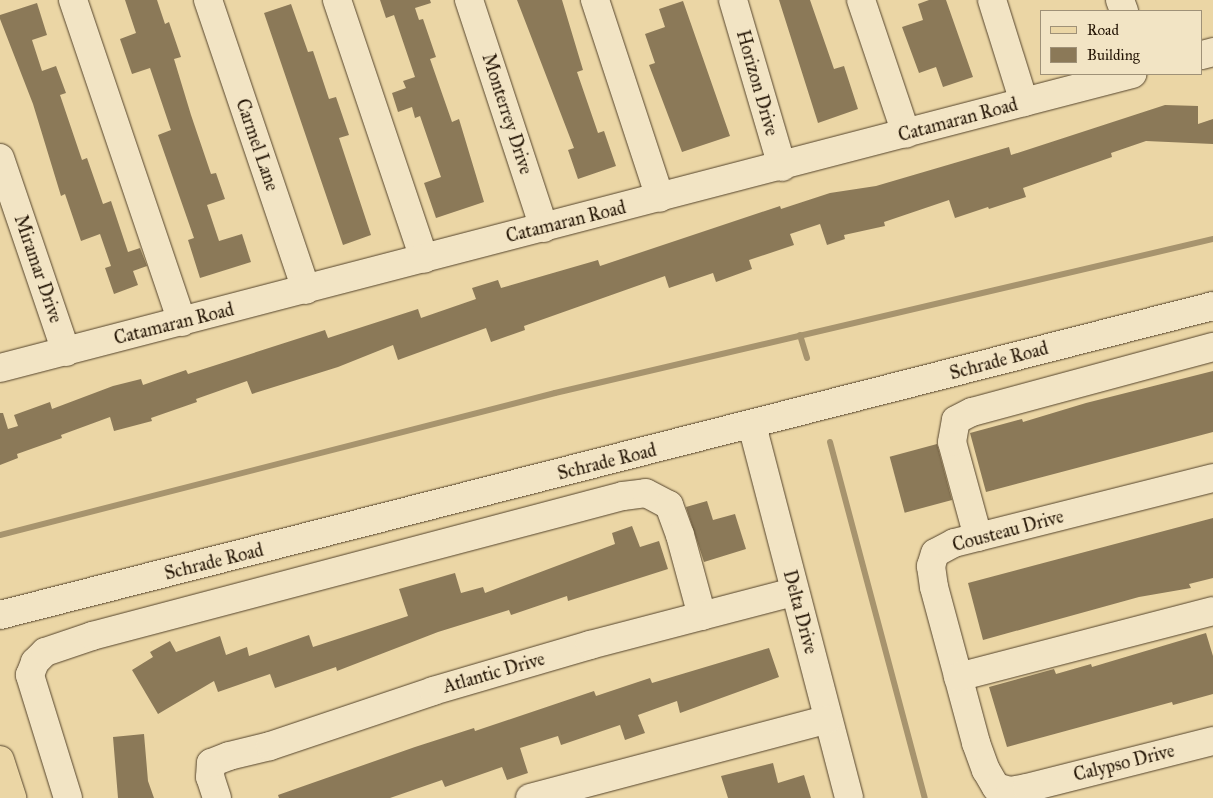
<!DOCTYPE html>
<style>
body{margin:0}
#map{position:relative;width:1213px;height:798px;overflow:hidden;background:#ebd6a5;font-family:"IM FELL Great Primer",serif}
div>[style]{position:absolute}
.stream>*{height:6px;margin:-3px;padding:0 3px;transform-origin:3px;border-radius:3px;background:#a7946e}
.building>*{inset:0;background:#8b7958;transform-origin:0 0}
.roads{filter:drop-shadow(0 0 1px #55442c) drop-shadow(0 0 1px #55442c)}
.minor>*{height:28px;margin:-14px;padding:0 14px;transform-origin:14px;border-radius:14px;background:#f2e4c4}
.major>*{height:28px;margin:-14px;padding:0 14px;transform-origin:14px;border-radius:14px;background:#ebd6a5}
span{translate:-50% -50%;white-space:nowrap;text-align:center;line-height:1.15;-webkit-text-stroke:4px #f2e4c4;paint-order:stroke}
.street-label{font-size:18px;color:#231404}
.legend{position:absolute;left:1040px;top:10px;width:162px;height:65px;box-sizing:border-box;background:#f2e4c4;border:1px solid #9f9177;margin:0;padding:6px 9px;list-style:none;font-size:15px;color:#231404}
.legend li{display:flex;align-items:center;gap:10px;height:25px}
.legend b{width:25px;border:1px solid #9f9177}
</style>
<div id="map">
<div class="stream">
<i style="left:800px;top:335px;width:24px;rotate:73deg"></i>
<i style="left:830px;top:442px;width:368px;rotate:75.1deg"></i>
<i style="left:0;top:535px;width:573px;rotate:-14.35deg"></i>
<i style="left:555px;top:393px;width:676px;rotate:-13.17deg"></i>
</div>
<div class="building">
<i style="clip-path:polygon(125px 0,157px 0,165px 24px,169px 22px,181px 57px,174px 59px,191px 115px,211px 174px,216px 173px,225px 199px,207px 205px,219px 241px,242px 234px,251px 262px,200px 278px,188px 240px,194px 238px,158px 135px,171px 130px,150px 68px,132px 74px,120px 39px,136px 33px)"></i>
<i style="clip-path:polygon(380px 0,430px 0,431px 3px,415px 8px,419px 20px,423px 19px,436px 57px,430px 59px,452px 122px,459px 119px,484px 202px,436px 218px,424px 183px,441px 177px,420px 116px,415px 118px,412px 107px,398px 112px,392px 93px,406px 88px,403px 81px,415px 77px,394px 15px,386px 18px)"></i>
<i style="clip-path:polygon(517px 0,562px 0,583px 70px,577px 72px,598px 133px,604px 131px,616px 166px,578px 179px,568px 150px,574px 148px)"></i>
<i style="clip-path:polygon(779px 0,810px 0,834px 69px,844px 66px,858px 109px,818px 123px)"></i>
<i style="clip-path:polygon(929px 0,946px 0,973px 77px,943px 87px,936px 67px,919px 73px,902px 27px,923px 20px,918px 4px)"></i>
<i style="clip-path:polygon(683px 1px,730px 136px,682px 152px,649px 65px,655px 63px,645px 34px,665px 27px,659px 9px)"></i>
<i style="clip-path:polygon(37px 3px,47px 35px,32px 40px,42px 71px,56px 66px,66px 93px,60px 95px,82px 160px,87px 158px,103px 204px,111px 201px,128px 252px,140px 248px,147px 266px,133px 271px,138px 285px,114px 294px,105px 268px,111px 266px,100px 234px,81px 241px,65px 194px,61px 196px,33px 104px,0 19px,0 15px)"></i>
<i style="clip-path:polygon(291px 4px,308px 52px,313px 51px,329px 99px,336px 97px,349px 135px,339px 138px,371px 235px,343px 245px,264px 13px)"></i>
<i style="clip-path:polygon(1165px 105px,1198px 106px,1198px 124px,1213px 119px,1213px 144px,1146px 141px,1111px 153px,1112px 157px,1023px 188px,1026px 197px,989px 209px,988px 207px,955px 218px,949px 200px,884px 222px,885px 226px,844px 235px,845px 239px,827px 245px,820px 224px,790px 234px,794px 245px,749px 260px,752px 269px,716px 282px,713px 273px,669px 288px,665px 276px,524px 326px,525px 330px,491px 342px,486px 328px,398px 360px,393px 345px,338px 367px,252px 394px,247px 381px,196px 399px,197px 402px,151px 418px,152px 421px,114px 431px,110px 417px,61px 435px,62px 438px,17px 454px,18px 458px,0 465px,0 413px,3px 413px,8px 429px,18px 426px,14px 415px,50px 402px,52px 409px,113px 386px,141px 379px,143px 385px,186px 370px,188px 374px,325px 330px,328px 338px,418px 309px,421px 318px,476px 299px,472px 288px,498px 280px,501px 288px,598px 260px,600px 266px,780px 206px,781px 209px,830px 193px,876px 186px,1009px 147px,1011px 155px)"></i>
<i style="clip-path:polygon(1213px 371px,1213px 432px,986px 492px,970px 433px,1022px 419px,1023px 422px,1086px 403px)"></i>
<i style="left:937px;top:444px;width:58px;height:49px;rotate:75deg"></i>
<i style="clip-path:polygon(707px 501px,713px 520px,735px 514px,746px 549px,704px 562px,686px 507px)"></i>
<i style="clip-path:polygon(1213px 518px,1213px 578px,1189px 584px,1191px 588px,1139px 597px,983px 640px,968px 583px)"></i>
<i style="clip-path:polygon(632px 526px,640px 547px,659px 541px,668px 569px,568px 601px,567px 596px,511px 615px,509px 610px,438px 632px,337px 671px,336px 667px,275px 688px,270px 674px,218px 692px,214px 681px,158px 714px,132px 670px,153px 657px,150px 652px,170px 641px,176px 652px,220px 636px,226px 655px,247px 647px,249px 656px,309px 635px,313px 647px,408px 616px,399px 589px,455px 573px,461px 593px,483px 587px,485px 593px,615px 544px,612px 533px)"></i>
<i style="clip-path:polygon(1206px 633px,1213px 656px,1213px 694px,1173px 705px,1172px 702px,1007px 747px,989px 687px,1054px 669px,1056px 674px,1091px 664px,1092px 667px)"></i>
<i style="clip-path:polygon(769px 648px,779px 677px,680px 713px,677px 701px,638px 715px,645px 733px,625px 740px,620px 725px,561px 745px,558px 736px,520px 748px,528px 773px,507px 780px,502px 767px,445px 787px,442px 780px,390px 798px,279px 798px,278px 795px,415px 747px,474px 728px,475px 731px,594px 691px,596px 696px,650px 678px,652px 683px)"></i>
<i style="clip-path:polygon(144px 734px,148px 781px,154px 798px,118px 798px,113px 737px)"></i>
<i style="clip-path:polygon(773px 763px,778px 783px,804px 775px,811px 798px,728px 798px,721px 776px)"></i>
</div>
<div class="roads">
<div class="minor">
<i style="left:73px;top:0;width:340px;rotate:71.3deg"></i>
<i style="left:208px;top:0;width:306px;rotate:71.3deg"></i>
<i style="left:337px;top:0;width:273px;rotate:71.4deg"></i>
<i style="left:469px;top:0;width:240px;rotate:71.8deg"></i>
<i style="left:595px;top:0;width:208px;rotate:71.8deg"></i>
<i style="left:733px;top:0;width:174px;rotate:73.6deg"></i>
<i style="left:861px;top:0;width:141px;rotate:71.4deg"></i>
<i style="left:992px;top:0;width:107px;rotate:72.6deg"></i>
<i style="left:1120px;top:0;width:12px;rotate:70deg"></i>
<i style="left:1202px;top:55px;width:11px;rotate:-15deg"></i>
<i style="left:0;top:158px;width:205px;rotate:71.2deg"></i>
<i style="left:0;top:368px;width:1170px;rotate:-14.56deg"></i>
<i style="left:752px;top:425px;width:385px;rotate:75.4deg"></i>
<i style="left:1213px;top:478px;width:267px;rotate:165.9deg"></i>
<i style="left:954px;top:543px;width:21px;rotate:152deg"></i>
<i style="left:935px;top:553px;width:14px;rotate:107deg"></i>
<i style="left:931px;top:566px;width:21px;rotate:82deg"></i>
<i style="left:934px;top:587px;width:162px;rotate:74.9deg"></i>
<i style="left:976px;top:743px;width:29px;rotate:70deg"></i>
<i style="left:986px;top:770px;width:20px;rotate:60deg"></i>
<i style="left:996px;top:787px;width:15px;rotate:16deg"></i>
<i style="left:1010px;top:791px;width:17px;rotate:-10deg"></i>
<i style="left:1027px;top:788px;width:192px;rotate:-14.2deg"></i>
<i style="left:978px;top:537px;width:98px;rotate:-105.3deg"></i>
<i style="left:952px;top:442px;width:22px;rotate:-80deg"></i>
<i style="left:956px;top:420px;width:18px;rotate:-27deg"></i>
<i style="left:972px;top:412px;width:250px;rotate:-15.1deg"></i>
<i style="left:0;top:615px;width:1252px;rotate:-14.29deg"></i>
<i style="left:958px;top:677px;width:263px;rotate:-14.5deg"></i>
<i style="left:68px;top:798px;width:129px;rotate:-107.2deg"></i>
<i style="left:30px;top:675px;width:14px;rotate:-69deg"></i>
<i style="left:35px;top:662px;width:14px;rotate:-45deg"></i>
<i style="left:45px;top:652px;width:50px;rotate:-18.8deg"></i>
<i style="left:92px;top:636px;width:549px;rotate:-14.77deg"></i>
<i style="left:623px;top:496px;width:23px;rotate:-7deg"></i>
<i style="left:646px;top:493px;width:26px;rotate:28deg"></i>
<i style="left:669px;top:505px;width:32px;rotate:70deg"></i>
<i style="left:680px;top:535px;width:84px;rotate:74.8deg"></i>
<i style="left:217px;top:798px;width:22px;rotate:-108deg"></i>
<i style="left:210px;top:777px;width:14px;rotate:-86deg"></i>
<i style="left:211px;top:763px;width:19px;rotate:-21deg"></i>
<i style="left:229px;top:756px;width:42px;rotate:-13.7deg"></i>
<i style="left:270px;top:746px;width:172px;rotate:-18.6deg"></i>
<i style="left:433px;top:691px;width:164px;rotate:-16.3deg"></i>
<i style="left:590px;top:645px;width:211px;rotate:-14.6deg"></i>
<i style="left:530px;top:798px;width:308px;rotate:-14.8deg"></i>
</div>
<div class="major">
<i style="left:0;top:760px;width:40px;rotate:72deg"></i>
</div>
</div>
<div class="street-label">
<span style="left:757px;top:83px;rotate:74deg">Horizon Drive</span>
<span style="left:507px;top:114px;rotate:72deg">Monterrey Drive</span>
<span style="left:958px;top:120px;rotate:-15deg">Catamaran Road</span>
<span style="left:257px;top:145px;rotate:71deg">Carmel Lane</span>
<span style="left:566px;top:222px;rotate:-14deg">Catamaran Road</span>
<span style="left:38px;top:269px;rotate:71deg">Miramar Drive</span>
<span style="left:174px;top:324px;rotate:-14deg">Catamaran Road</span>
<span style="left:999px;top:361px;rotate:-15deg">Schrade Road</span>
<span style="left:607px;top:462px;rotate:-14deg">Schrade Road</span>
<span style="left:1008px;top:531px;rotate:-15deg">Cousteau Drive</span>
<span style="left:214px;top:562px;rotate:-14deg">Schrade Road</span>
<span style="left:800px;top:612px;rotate:75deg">Delta Drive</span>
<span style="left:494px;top:673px;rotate:-16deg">Atlantic Drive</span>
<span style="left:1124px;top:763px;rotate:-14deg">Calypso Drive</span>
</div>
<ul class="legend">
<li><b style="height:6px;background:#ebd6a5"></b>Road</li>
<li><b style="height:14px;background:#8b7958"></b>Building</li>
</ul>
</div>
